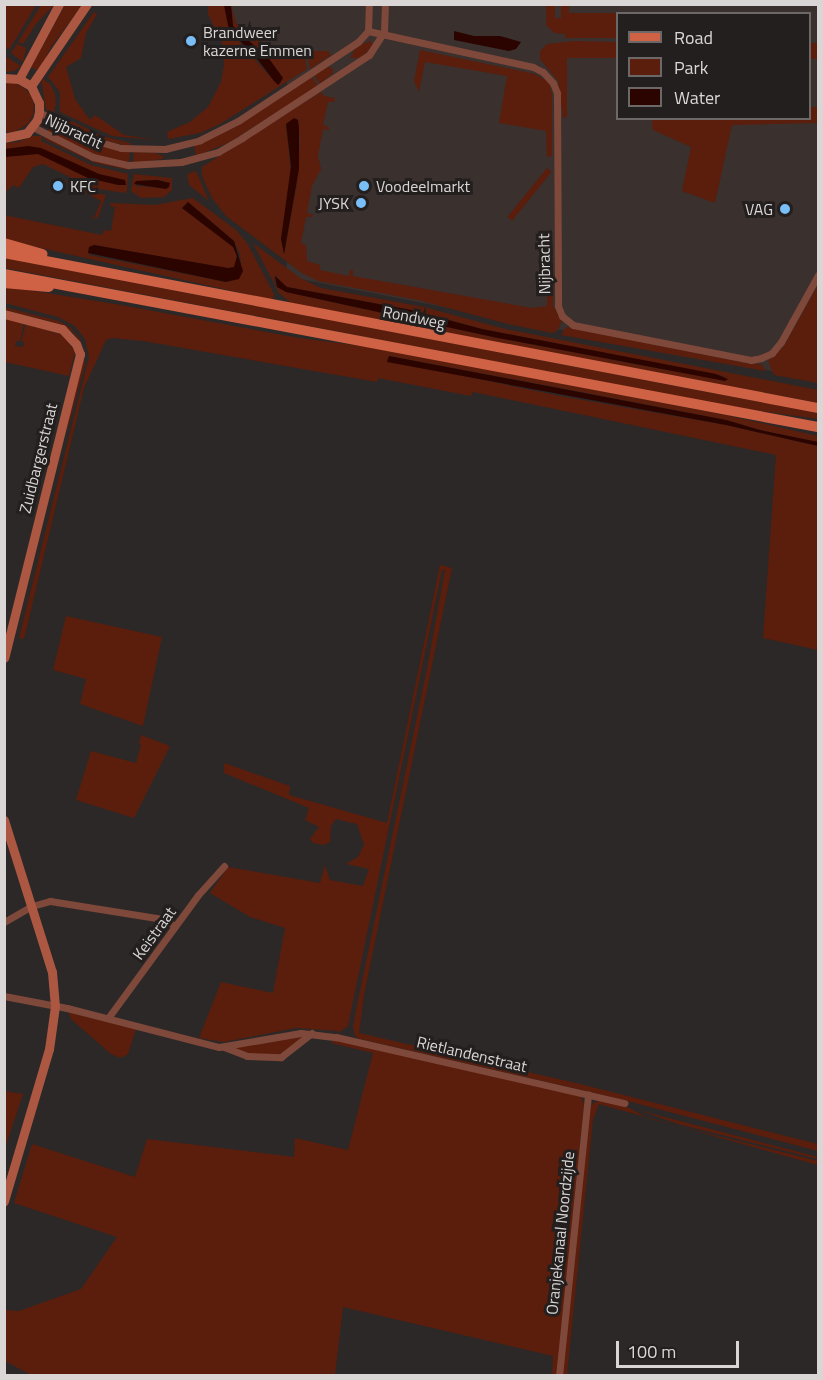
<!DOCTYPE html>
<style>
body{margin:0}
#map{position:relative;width:823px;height:1380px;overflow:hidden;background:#2c2827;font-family:"Titillium Web",sans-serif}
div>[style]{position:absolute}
.built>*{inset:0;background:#3a302d}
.green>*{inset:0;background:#5b1d0c;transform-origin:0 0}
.water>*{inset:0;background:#2b0400}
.street>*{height:7px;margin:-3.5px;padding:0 3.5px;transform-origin:3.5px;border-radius:3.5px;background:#7e483a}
.secondary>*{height:9px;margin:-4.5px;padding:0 4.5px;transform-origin:4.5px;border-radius:4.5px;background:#ac5741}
.primary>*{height:10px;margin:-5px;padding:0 5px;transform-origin:5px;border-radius:5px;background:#cf6145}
.dots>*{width:16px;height:16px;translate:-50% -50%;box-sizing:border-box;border:3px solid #221f1e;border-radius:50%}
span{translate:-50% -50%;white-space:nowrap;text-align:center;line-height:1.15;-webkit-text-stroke:6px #221f1e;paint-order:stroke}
.poi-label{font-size:16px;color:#d9d6d5}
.left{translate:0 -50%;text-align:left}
.right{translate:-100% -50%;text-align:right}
.street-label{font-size:16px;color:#d9d6d5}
.frame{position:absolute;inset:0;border:6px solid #d9d6d5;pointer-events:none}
.legend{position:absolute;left:616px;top:12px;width:195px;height:108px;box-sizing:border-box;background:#221f1e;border:2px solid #6b6867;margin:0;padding:8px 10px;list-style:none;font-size:18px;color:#d9d6d5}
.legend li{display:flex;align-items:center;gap:12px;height:30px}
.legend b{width:30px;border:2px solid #6b6867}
.scale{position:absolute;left:616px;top:1341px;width:123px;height:27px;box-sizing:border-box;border:3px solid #d9d6d5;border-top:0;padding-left:8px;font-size:18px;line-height:21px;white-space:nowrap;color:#d9d6d5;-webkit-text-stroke:4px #221f1e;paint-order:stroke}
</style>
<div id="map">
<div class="built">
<i style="clip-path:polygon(evenodd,231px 5px,818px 5px,818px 380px,285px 276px,299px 187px,298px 111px,285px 78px,267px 55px,232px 21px,231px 5px,618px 14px,810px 14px,810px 118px,618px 118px,618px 14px)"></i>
</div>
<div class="green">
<i style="clip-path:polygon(4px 5px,36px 5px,11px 47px,5px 50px)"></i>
<i style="clip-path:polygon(41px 5px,54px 5px,36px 24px,23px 44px,18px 42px)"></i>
<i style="clip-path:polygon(65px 5px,82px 5px,51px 47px,39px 71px,31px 67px)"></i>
<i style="clip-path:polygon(208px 5px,224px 5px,229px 30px,272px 79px,280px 83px,283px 78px,270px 60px,233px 26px,231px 5px,236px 23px,272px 49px,304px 51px,307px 69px,220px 124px,200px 133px,168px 139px,167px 132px,190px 122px,208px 107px,221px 82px,224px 65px,223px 45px,208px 14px)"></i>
<i style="clip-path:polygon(546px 5px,555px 5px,555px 18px,561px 18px,561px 5px,569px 5px,569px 13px,653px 13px,618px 14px,617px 38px,565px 38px,565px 34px,554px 33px,546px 25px)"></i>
<i style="clip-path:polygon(94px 12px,97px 14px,86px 33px,81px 58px,66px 67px,75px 99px,90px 120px,95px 115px,124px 135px,156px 140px,112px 136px,60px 112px,60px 92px,48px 77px)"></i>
<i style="clip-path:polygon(370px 41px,373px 44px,368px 51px,360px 58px,350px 58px,356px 47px)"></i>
<i style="clip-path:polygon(574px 41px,617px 42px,617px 58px,567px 58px,567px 117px,563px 118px,558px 81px,540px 59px,540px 51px,547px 44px)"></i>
<i style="left:810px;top:43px;width:8px;height:16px"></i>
<i style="clip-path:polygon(17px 44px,26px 48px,23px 62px,11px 53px)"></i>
<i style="clip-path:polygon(420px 50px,535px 74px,549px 82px,552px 94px,552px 156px,547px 157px,546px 131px,499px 123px,507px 76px,425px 62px,419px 92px,414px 81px)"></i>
<i style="clip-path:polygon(307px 51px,328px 51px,331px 55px,310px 69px)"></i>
<i style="clip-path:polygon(4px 56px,5px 56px,21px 66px,14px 71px,5px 72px)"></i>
<i style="clip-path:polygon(328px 67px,333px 68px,333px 73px,320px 84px,314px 75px)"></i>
<i style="clip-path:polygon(312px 77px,318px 86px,230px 142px,196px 156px,194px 145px,233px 128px)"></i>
<i style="clip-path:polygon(41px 78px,50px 84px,55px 94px,56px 105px,52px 116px,46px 109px)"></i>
<i style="clip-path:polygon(5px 83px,15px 83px,24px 88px,31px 95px,34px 105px,33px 115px,28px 124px,14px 132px,5px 132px)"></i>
<i style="clip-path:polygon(evenodd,321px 92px,324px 96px,335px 98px,334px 102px,328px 102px,323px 125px,329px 127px,329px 130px,323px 129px,318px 156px,321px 169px,312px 186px,307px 213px,313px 215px,312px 217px,306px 217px,301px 243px,306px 245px,307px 261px,320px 265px,320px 270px,349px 276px,350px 270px,353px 270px,353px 276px,532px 308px,547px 306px,547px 241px,552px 244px,553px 306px,562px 321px,557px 331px,552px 333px,508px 324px,418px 300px,318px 281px,302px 273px,226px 216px,212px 198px,202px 176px,202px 167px,321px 92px,298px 119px,300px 140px,297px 184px,284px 254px,281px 239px,291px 174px,286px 124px,298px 119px)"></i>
<i style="clip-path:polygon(810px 107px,818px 107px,818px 123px,732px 125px,715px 203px,682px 191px,691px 147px,653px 130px,652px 126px,652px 118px,810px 118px)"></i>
<i style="clip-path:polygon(57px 114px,102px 136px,130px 143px,131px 147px,97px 138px,55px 117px)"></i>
<i style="clip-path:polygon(52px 122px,116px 150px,130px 152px,129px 163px,93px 154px,47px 132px)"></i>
<i style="clip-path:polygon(33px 136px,42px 136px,41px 141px,91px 165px,128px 174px,127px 191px,125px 193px,92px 188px,43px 164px,33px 167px,19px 188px,13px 185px,5px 193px,5px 143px,18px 142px)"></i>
<i style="clip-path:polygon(45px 137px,95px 160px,129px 168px,129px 170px,95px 163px,44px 139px)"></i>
<i style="clip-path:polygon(134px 152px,155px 153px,163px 156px,163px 159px,133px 163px)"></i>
<i style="left:547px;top:168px;width:6px;height:63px;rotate:39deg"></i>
<i style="clip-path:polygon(193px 171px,197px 173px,209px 201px,189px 185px,187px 175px)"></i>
<i style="clip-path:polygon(evenodd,134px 174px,172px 178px,172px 190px,164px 197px,141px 198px,131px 191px,134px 174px,160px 180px,170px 184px,168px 188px,136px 186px,136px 181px,160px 180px)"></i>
<i style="clip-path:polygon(58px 178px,91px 192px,106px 195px,98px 217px,94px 219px,88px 217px,94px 218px,101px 201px)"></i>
<i style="clip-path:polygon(evenodd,193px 198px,236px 230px,247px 243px,274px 294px,273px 300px,5px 240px,4px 215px,102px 235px,104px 230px,111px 231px,115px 207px,110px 206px,111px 203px,155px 205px,193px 198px,188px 202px,234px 241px,240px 254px,241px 267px,226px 282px,89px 255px,91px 246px,94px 245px,230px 269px,234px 267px,237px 256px,234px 247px,182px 208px,188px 202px)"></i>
<i style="clip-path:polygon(evenodd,253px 243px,300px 278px,321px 288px,424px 307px,505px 329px,818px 390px,818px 403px,291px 303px,279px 293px,253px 243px,276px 275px,282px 285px,287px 287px,411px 310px,482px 329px,728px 377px,661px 369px,493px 337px,286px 292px,277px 287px,274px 280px,276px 275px)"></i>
<i style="clip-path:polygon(4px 258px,818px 413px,818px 419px,732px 407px,5px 268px)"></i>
<i style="clip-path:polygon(818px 285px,818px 383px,774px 375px,768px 361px,784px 346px)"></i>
<i style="clip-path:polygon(4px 286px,121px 305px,299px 338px,370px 347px,726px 415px,818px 436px,818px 442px,760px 430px,726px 420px,560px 388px,389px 356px,387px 360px,560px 396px,726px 425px,818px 446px,818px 650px,763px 638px,776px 455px,473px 392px,471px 396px,378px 378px,377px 382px,143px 341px,113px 338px,106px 340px,84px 388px,24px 639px,19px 638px,89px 357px,85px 339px,75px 326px,58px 317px,5px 303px)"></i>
<i style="clip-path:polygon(4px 307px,59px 321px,71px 328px,80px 339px,85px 364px,66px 435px,82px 347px,79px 341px,73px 332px,60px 324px,5px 310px)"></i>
<i style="clip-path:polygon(5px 318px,24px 323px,20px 341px,16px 341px,15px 346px,23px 347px,24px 342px,21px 341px,26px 324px,63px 335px,75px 352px,69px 376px,5px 362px)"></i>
<i style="clip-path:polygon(566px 327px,751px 364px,761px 364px,766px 371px,561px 335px)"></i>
<i style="clip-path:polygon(440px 565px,452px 568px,364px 995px,359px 1033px,580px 1084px,818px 1144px,818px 1151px,616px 1098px,360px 1039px,355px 1036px,353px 1027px,356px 1010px,427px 669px,445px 570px,442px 570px,348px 1026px,338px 1033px,338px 1031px,296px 1028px,224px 1042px,199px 1038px,221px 982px,273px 993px,285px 928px,250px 917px,210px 893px,228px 867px,320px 883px,325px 865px,330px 880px,363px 886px,369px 869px,346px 864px,358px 857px,364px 845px,357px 824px,336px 819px,331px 826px,330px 842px,324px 845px,313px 843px,310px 839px,319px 827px,305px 820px,309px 808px,224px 773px,224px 763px,290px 786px,289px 795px,387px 823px)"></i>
<i style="clip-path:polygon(66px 616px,162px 637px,143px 726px,80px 704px,86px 679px,53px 670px)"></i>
<i style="clip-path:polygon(141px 735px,170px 746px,134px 818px,76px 800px,91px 751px,136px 763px,141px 745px,139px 744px)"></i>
<i style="clip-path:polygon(68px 1012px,136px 1029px,128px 1054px,121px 1058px,111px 1054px,71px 1019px)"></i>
<i style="clip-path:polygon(307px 1035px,285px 1054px,258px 1056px,233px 1048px)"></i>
<i style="clip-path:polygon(335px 1039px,580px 1096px,582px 1099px,584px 1104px,557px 1375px,552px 1375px,553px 1356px,343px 1307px,335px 1375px,31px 1375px,5px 1361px,4px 1310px,19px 1311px,81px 1289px,117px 1237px,14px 1203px,32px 1144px,135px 1177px,147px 1139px,294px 1157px,295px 1138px,348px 1150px,373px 1053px,331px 1043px)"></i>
<i style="clip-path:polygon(4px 1091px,23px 1094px,5px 1148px,4px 1148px)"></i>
<i style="clip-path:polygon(601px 1100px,623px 1105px,650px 1119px,818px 1161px,818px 1165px,599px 1104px,593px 1120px,567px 1375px,560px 1376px,589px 1110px,593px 1103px)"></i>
<i style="clip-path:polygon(638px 1110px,818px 1157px,818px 1159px,678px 1124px)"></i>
</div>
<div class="water">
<i style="clip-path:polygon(224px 5px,231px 5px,233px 26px,270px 60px,283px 78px,280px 83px,278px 85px,274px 81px,255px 56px,229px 30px)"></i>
<i style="clip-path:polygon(454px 31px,474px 36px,500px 36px,521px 42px,516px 49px,509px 51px,454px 40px)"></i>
<i style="clip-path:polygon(294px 118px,298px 120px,299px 128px,299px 169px,284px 254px,281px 239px,291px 166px,286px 124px)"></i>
<i style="clip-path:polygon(28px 146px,41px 148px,99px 174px,125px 180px,126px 185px,118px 185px,88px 178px,38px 154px,5px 157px,5px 149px)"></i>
<i style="clip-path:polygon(157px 180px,170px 183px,169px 187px,166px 189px,134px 184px,136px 181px)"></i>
<i style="clip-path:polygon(188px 202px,234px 241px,243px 271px,239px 279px,226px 282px,88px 253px,89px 247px,94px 245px,228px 268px,234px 267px,237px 256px,233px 247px,182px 208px)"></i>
<i style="clip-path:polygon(275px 276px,287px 287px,411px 310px,482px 329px,716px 374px,728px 379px,725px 381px,493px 337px,286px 292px,277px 287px)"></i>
<i style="clip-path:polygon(389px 356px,726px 420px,760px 430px,818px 442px,818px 446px,726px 425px,387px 362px)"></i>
</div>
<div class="street">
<i style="left:368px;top:31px;width:169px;rotate:12.3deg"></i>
<i style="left:533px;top:67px;width:11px;rotate:27deg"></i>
<i style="left:543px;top:72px;width:15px;rotate:48deg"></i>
<i style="left:553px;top:83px;width:11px;rotate:68deg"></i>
<i style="left:557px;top:93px;width:213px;rotate:89.7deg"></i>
<i style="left:558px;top:306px;width:11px;rotate:68deg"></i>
<i style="left:562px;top:316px;width:14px;rotate:39deg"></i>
<i style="left:573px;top:325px;width:181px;rotate:11.1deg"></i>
<i style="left:751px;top:360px;width:10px;rotate:-11deg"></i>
<i style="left:761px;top:358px;width:12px;rotate:-24deg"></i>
<i style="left:772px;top:353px;width:14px;rotate:-51deg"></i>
<i style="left:781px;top:342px;width:77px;rotate:-61.1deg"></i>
<i style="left:39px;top:112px;width:61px;rotate:27.4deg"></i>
<i style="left:93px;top:140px;width:29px;rotate:16deg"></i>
<i style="left:121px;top:148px;width:44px;rotate:1.3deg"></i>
<i style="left:165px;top:149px;width:36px;rotate:-14deg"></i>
<i style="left:200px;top:140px;width:42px;rotate:-26.6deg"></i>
<i style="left:238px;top:121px;width:144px;rotate:-33.4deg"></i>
<i style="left:358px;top:42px;width:15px;rotate:-48deg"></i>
<i style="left:368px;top:31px;width:27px;rotate:-88deg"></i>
<i style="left:33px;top:127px;width:67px;rotate:26.6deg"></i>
<i style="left:93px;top:157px;width:36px;rotate:13deg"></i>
<i style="left:128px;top:165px;width:53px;rotate:-3.2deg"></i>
<i style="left:181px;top:162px;width:38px;rotate:-15deg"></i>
<i style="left:218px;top:152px;width:28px;rotate:-30deg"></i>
<i style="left:242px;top:138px;width:152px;rotate:-33.2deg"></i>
<i style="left:369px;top:55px;width:27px;rotate:-57deg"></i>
<i style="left:384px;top:32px;width:28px;rotate:-88deg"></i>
<i style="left:4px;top:922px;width:32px;rotate:-30deg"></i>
<i style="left:32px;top:906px;width:19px;rotate:-16deg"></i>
<i style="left:50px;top:901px;width:114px;rotate:9.1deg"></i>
<i style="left:163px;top:919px;width:14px;rotate:30deg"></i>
<i style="left:4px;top:996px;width:64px;rotate:10.8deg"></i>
<i style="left:67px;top:1008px;width:157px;rotate:14.4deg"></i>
<i style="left:219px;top:1047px;width:83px;rotate:-9.7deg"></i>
<i style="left:301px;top:1033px;width:35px;rotate:7deg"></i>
<i style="left:336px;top:1037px;width:296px;rotate:12.9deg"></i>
<i style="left:108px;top:1018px;width:152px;rotate:-53.8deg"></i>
<i style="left:198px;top:895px;width:39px;rotate:-48deg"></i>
<i style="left:224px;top:1047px;width:25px;rotate:21deg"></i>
<i style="left:247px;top:1056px;width:34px;rotate:2deg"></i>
<i style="left:281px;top:1057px;width:39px;rotate:-38deg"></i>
<i style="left:559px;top:1376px;width:283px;rotate:-84.1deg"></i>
</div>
<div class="secondary">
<i style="left:4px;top:78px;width:15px;rotate:4deg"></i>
<i style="left:19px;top:79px;width:14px;rotate:30deg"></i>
<i style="left:31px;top:86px;width:19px;rotate:65deg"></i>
<i style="left:39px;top:103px;width:9px;rotate:90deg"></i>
<i style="left:39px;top:112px;width:8px;rotate:104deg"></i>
<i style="left:37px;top:120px;width:16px;rotate:128deg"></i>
<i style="left:27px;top:133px;width:24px;rotate:168deg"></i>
<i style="left:19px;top:79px;width:85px;rotate:-61.9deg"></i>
<i style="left:31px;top:86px;width:99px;rotate:-55.7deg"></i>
<i style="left:4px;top:314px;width:60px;rotate:14.5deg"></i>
<i style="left:62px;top:329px;width:21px;rotate:47deg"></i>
<i style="left:76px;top:344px;width:11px;rotate:68deg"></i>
<i style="left:80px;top:354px;width:313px;rotate:104deg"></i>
<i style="left:4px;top:820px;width:159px;rotate:72.5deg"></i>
<i style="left:52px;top:972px;width:34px;rotate:85deg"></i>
<i style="left:55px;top:1006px;width:43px;rotate:97.9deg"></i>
<i style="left:49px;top:1049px;width:159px;rotate:106.5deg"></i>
</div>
<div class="primary">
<i style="left:4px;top:243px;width:40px;rotate:16deg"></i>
<i style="left:4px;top:253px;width:829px;rotate:10.78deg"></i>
<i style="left:4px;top:274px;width:828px;rotate:10.65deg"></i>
<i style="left:4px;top:283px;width:45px;rotate:5.1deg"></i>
</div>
<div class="dots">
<i style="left:191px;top:41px;background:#7abef8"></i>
<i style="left:58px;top:186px;background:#7abef8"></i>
<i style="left:364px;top:186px;background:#7abef8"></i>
<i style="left:361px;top:203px;background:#7abef8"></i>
<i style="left:785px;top:209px;background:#7abef8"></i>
</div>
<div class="poi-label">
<span class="left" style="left:203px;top:41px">Brandweer<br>kazerne Emmen</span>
<span class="left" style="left:70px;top:186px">KFC</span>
<span class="left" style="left:376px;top:186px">Voodeelmarkt</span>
<span class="right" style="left:349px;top:203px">JYSK</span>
<span class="right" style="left:773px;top:209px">VAG</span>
</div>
<div class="street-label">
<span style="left:74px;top:131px;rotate:25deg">Nijbracht</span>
<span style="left:544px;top:264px;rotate:-91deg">Nijbracht</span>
<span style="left:414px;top:317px;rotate:11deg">Rondweg</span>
<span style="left:38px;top:458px;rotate:-76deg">Zuidbargerstraat</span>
<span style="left:154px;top:933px;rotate:-54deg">Keistraat</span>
<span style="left:472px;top:1054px;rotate:13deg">Rietlandenstraat</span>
<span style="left:560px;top:1233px;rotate:-84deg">Oranjekanaal Noordzijde</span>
</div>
<div class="frame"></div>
<ul class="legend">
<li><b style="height:8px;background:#cf6145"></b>Road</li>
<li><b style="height:16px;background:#5b1d0c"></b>Park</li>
<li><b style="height:16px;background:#2b0400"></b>Water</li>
</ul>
<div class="scale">100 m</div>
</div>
